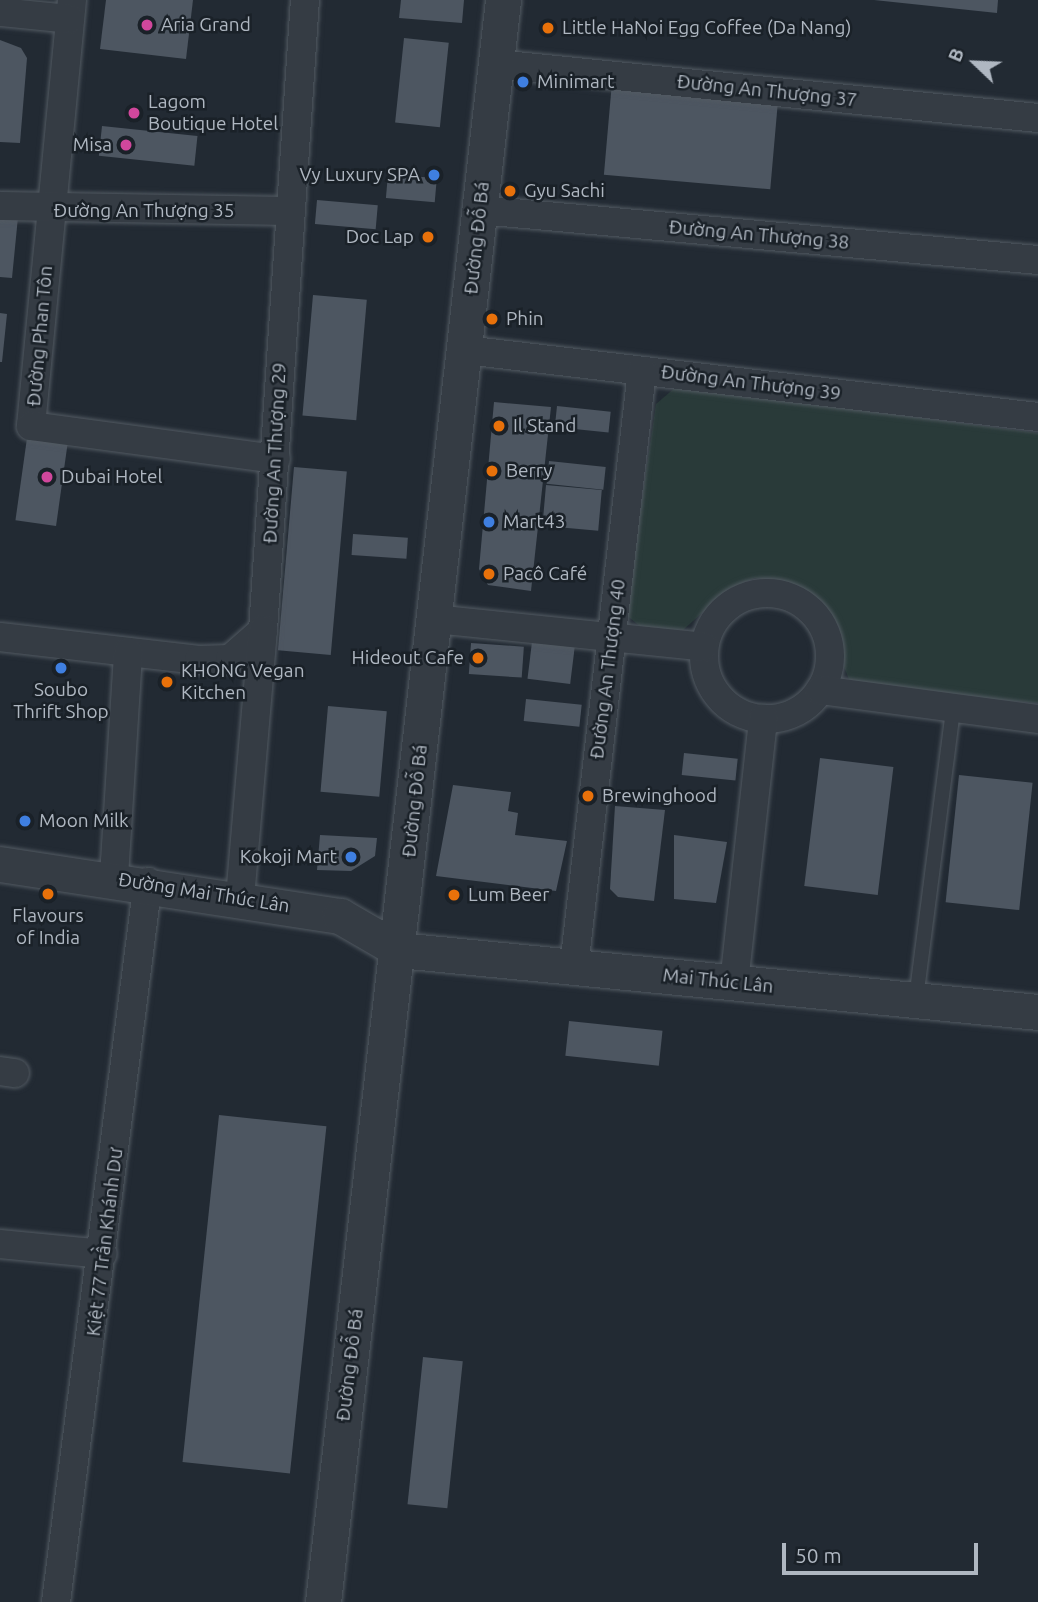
<!DOCTYPE html>
<meta charset="utf-8">
<style>
body{margin:0}
#map{position:relative;width:1038px;height:1602px;overflow:hidden;background:#222a33;font-family:Ubuntu,sans-serif}
div>[style]{position:absolute}
.green>*{inset:0;background:#293a39}
.building>*{inset:0;background:#4d5661;transform-origin:0 0}
.roads{filter:drop-shadow(0 0 2px #525a62) drop-shadow(0 0 2px #525a62)}
.service>*{height:14px;margin:-7px;padding:0 7px;transform-origin:7px;border-radius:7px;background:#353c44}
.minor>*{height:28px;margin:-14px;padding:0 14px;transform-origin:14px;border-radius:14px;background:#353c44}
.minor>.ring{margin:-14px;padding:0;box-sizing:content-box;background:none;border:28px solid #353c44;border-radius:50%}
.tertiary>*{height:35px;margin:-17.5px;padding:0 17.5px;transform-origin:17.5px;border-radius:17.5px;background:#353c44}
.dots>*{width:19px;height:19px;translate:-50% -50%;box-sizing:border-box;border:4px solid #1a2128;border-radius:50%}
span{translate:-50% -50%;white-space:nowrap;text-align:center;line-height:1.15;-webkit-text-stroke:5px #1a2128;paint-order:stroke}
.poi-label{font-size:19px;color:#afb7c1}
.left{translate:0 -50%;text-align:left}
.right{translate:-100% -50%;text-align:right}
.street-label{font-size:19px;color:#afb7c1}
.north{position:absolute;left:940px;top:28px;width:70px;height:70px;-webkit-text-stroke:5px #1a2128;paint-order:stroke;rotate:293deg;font-size:19px;font-weight:700;line-height:28px;text-align:center;color:#afb7c1}
.north::after{content:'';display:block;margin:auto;width:24px;height:32px;background:#afb7c1;clip-path:polygon(50% 0,100% 100%,50% 72%,0 100%)}
.scale{position:absolute;left:782px;top:1543px;width:196px;height:32px;box-sizing:border-box;border:4px solid #afb7c1;border-top:0;padding-left:9px;font-size:21px;line-height:24px;white-space:nowrap;color:#afb7c1;-webkit-text-stroke:5px #1a2128;paint-order:stroke}
</style>
<div id="map">
<div class="green">
<i style="clip-path:polygon(677px 386px,1038px 433px,1038px 703px,853px 689px,842px 662px,839px 628px,823px 603px,790px 584px,755px 578px,730px 588px,683px 630px,642px 628px,625px 614px,656px 404px)"></i>
</div>
<div class="building">
<i style="clip-path:polygon(106px 0,193px 0,186px 59px,100px 49px)"></i>
<i style="clip-path:polygon(401px 0,464px 0,462px 23px,399px 18px)"></i>
<i style="clip-path:polygon(874px 0,998px 0,997px 13px)"></i>
<i style="left:404px;top:38px;width:45px;height:85px;rotate:6deg"></i>
<i style="clip-path:polygon(0 40px,21px 48px,27px 58px,20px 143px,0 142px)"></i>
<i style="left:612px;top:82px;width:167px;height:93px;rotate:5deg"></i>
<i style="left:102px;top:126px;width:96px;height:30px;rotate:6deg"></i>
<i style="left:388px;top:174px;width:49px;height:24px;rotate:5deg"></i>
<i style="left:317px;top:200px;width:61px;height:24px;rotate:5deg"></i>
<i style="clip-path:polygon(0 215px,18px 217px,12px 278px,0 277px)"></i>
<i style="left:313px;top:295px;width:54px;height:121px;rotate:5deg"></i>
<i style="clip-path:polygon(0 313px,7px 314px,2px 362px,0 362px)"></i>
<i style="clip-path:polygon(494px 402px,551px 407px,531px 591px,488px 585px,479px 569px)"></i>
<i style="left:557px;top:406px;width:54px;height:21px;rotate:6deg"></i>
<i style="left:27px;top:438px;width:41px;height:83px;rotate:8deg"></i>
<i style="left:549px;top:461px;width:57px;height:23px;rotate:6deg"></i>
<i style="left:294px;top:467px;width:53px;height:184px;rotate:5deg"></i>
<i style="left:546px;top:485px;width:56px;height:41px;rotate:5deg"></i>
<i style="left:353px;top:534px;width:55px;height:21px;rotate:4deg"></i>
<i style="left:532px;top:642px;width:43px;height:37px;rotate:7deg"></i>
<i style="left:471px;top:643px;width:53px;height:31px;rotate:4deg"></i>
<i style="left:526px;top:699px;width:56px;height:22px;rotate:6deg"></i>
<i style="left:328px;top:706px;width:59px;height:86px;rotate:5deg"></i>
<i style="left:684px;top:753px;width:54px;height:22px;rotate:6deg"></i>
<i style="left:820px;top:758px;width:74px;height:129px;rotate:7deg"></i>
<i style="left:959px;top:775px;width:74px;height:128px;rotate:6deg"></i>
<i style="clip-path:polygon(453px 785px,511px 792px,508px 811px,518px 813px,515px 835px,567px 841px,556px 891px,436px 876px)"></i>
<i style="clip-path:polygon(615px 806px,665px 810px,654px 901px,618px 897px,610px 889px)"></i>
<i style="clip-path:polygon(320px 835px,377px 838px,375px 856px,351px 871px,317px 870px)"></i>
<i style="clip-path:polygon(674px 835px,727px 842px,716px 903px,674px 899px)"></i>
<i style="left:569px;top:1021px;width:94px;height:35px;rotate:6deg"></i>
<i style="left:219px;top:1115px;width:108px;height:349px;rotate:6deg"></i>
<i style="left:423px;top:1357px;width:40px;height:148px;rotate:6deg"></i>
</div>
<div class="roads">
<div class="service">
<i style="left:916px;top:999px;width:291px;rotate:-82.7deg"></i>
</div>
<div class="minor">
<i style="left:72px;top:0;width:428px;rotate:95.5deg"></i>
<i style="left:31px;top:426px;width:247px;rotate:7.7deg"></i>
<i style="left:0;top:12px;width:70px;rotate:5.7deg"></i>
<i style="left:496px;top:64px;width:545px;rotate:5.69deg"></i>
<i style="left:0;top:206px;width:287px;rotate:1deg"></i>
<i style="left:480px;top:210px;width:560px;rotate:5.12deg"></i>
<i style="left:465px;top:350px;width:577px;rotate:6.67deg"></i>
<i class="ring" style="left:704px;top:593px;width:98px;height:98px"></i>
<i style="left:435px;top:619px;width:270px;rotate:5.9deg"></i>
<i style="left:0;top:637px;width:200px;rotate:6.6deg"></i>
<i style="left:199px;top:660px;width:31px;rotate:-2deg"></i>
<i style="left:230px;top:659px;width:44px;rotate:-41.3deg"></i>
<i style="left:263px;top:630px;width:631px;rotate:-86.19deg"></i>
<i style="left:820px;top:690px;width:220px;rotate:7.6deg"></i>
<i style="left:114px;top:877px;width:225px;rotate:-86.4deg"></i>
<i style="left:240px;top:898px;width:269px;rotate:-85.1deg"></i>
<i style="left:574px;top:967px;width:600px;rotate:-83.49deg"></i>
<i style="left:734px;top:983px;width:266px;rotate:-83.7deg"></i>
<i style="left:0;top:1071px;width:15px;rotate:8deg"></i>
<i style="left:0;top:1244px;width:103px;rotate:5.5deg"></i>
<i style="left:56px;top:1602px;width:726px;rotate:-82.72deg"></i>
</div>
<div class="tertiary">
<i style="left:0;top:864px;width:344px;rotate:8.7deg"></i>
<i style="left:340px;top:916px;width:68px;rotate:30deg"></i>
<i style="left:399px;top:950px;width:642px;rotate:5.54deg"></i>
<i style="left:323px;top:1602px;width:1612px;rotate:-83.59deg"></i>
</div>
</div>
<div class="dots">
<i style="left:147px;top:25px;background:#d1479c"></i>
<i style="left:548px;top:28px;background:#e8710a"></i>
<i style="left:523px;top:82px;background:#3f7fe0"></i>
<i style="left:134px;top:113px;background:#d1479c"></i>
<i style="left:126px;top:145px;background:#d1479c"></i>
<i style="left:434px;top:175px;background:#3f7fe0"></i>
<i style="left:510px;top:191px;background:#e8710a"></i>
<i style="left:428px;top:237px;background:#e8710a"></i>
<i style="left:492px;top:319px;background:#e8710a"></i>
<i style="left:499px;top:426px;background:#e8710a"></i>
<i style="left:492px;top:471px;background:#e8710a"></i>
<i style="left:47px;top:477px;background:#d1479c"></i>
<i style="left:489px;top:522px;background:#3f7fe0"></i>
<i style="left:489px;top:574px;background:#e8710a"></i>
<i style="left:478px;top:658px;background:#e8710a"></i>
<i style="left:61px;top:668px;background:#3f7fe0"></i>
<i style="left:167px;top:682px;background:#e8710a"></i>
<i style="left:588px;top:796px;background:#e8710a"></i>
<i style="left:25px;top:821px;background:#3f7fe0"></i>
<i style="left:351px;top:857px;background:#3f7fe0"></i>
<i style="left:48px;top:894px;background:#e8710a"></i>
<i style="left:454px;top:895px;background:#e8710a"></i>
</div>
<div class="poi-label">
<span class="left" style="left:161px;top:25px">Aria Grand</span>
<span class="left" style="left:562px;top:28px">Little HaNoi Egg Coffee (Da Nang)</span>
<span class="left" style="left:537px;top:82px">Minimart</span>
<span class="left" style="left:148px;top:113px">Lagom<br>Boutique Hotel</span>
<span class="right" style="left:112px;top:145px">Misa</span>
<span class="right" style="left:420px;top:175px">Vy Luxury SPA</span>
<span class="left" style="left:524px;top:191px">Gyu Sachi</span>
<span class="right" style="left:414px;top:237px">Doc Lap</span>
<span class="left" style="left:506px;top:319px">Phin</span>
<span class="left" style="left:513px;top:426px">Il Stand</span>
<span class="left" style="left:506px;top:471px">Berry</span>
<span class="left" style="left:61px;top:477px">Dubai Hotel</span>
<span class="left" style="left:503px;top:522px">Mart43</span>
<span class="left" style="left:503px;top:574px">Pacô Café</span>
<span class="right" style="left:464px;top:658px">Hideout Cafe</span>
<span class="left" style="left:181px;top:682px">KHONG Vegan<br>Kitchen</span>
<span style="left:61px;top:701px">Soubo<br>Thrift Shop</span>
<span class="left" style="left:602px;top:796px">Brewinghood</span>
<span class="left" style="left:39px;top:821px">Moon Milk</span>
<span class="right" style="left:337px;top:857px">Kokoji Mart</span>
<span class="left" style="left:468px;top:895px">Lum Beer</span>
<span style="left:48px;top:927px">Flavours<br>of India</span>
</div>
<div class="street-label">
<span style="left:767px;top:91px;rotate:6deg">Đường An Thượng 37</span>
<span style="left:144px;top:211px">Đường An Thượng 35</span>
<span style="left:759px;top:235px;rotate:5deg">Đường An Thượng 38</span>
<span style="left:477px;top:238px;rotate:-84deg">Đường Đỗ Bá</span>
<span style="left:40px;top:336px;rotate:-85deg">Đường Phan Tôn</span>
<span style="left:751px;top:383px;rotate:7deg">Đường An Thượng 39</span>
<span style="left:275px;top:453px;rotate:-87deg">Đường An Thượng 29</span>
<span style="left:608px;top:669px;rotate:-83deg">Đường An Thượng 40</span>
<span style="left:415px;top:801px;rotate:-84deg">Đường Đỗ Bá</span>
<span style="left:204px;top:893px;rotate:9deg">Đường Mai Thúc Lân</span>
<span style="left:718px;top:981px;rotate:6deg">Mai Thúc Lân</span>
<span style="left:105px;top:1242px;rotate:-83deg">Kiệt 77 Trần Khánh Dư</span>
<span style="left:350px;top:1365px;rotate:-83deg">Đường Đỗ Bá</span>
</div>
<div class="north">B</div>
<div class="scale">50 m</div>
</div>
